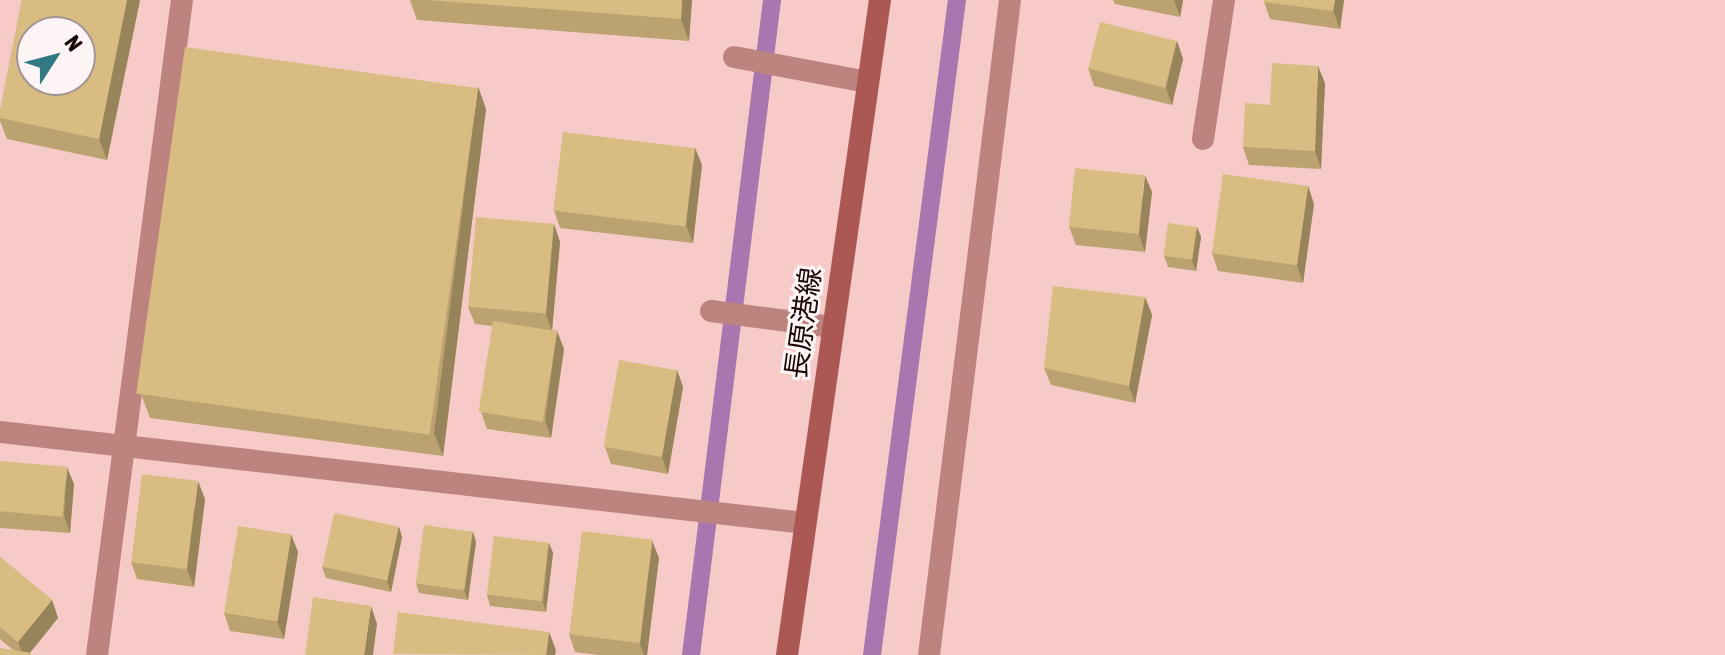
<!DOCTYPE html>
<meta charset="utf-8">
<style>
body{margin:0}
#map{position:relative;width:1725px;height:655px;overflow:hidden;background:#f6cbc7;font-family:"Asap Condensed","Noto Sans JP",sans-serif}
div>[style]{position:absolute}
.stream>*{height:18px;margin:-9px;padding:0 9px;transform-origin:9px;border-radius:9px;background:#aa76af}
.service>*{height:22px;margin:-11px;padding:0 11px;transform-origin:11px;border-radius:11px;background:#bd837f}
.minor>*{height:22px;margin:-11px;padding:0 11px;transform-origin:11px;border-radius:11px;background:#bd837f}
.secondary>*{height:22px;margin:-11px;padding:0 11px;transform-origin:11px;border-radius:11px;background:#ab5854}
.wall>*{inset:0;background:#bba270}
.shaded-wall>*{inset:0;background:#98845b}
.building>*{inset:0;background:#d9bc82;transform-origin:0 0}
span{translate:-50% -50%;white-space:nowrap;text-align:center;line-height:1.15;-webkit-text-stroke:6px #fdf5f5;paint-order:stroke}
.street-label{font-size:28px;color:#1b0505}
.north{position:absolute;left:16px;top:16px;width:80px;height:80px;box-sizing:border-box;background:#fdf5f5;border:2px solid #a39595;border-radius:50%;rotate:54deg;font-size:22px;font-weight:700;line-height:32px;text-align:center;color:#1b0505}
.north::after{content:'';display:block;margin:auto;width:28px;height:36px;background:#327a81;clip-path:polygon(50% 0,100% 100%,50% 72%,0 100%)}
</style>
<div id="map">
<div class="stream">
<i style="left:691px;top:655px;width:660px;rotate:-82.95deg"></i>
<i style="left:872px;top:655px;width:660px;rotate:-82.61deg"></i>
</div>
<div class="service">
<i style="left:734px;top:57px;width:135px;rotate:10.6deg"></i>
<i style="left:1203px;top:139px;width:141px;rotate:-81.4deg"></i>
<i style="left:711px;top:311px;width:123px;rotate:7.5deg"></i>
</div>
<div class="minor">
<i style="left:0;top:432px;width:810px;rotate:6.45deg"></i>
<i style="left:97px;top:655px;width:660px;rotate:-82.61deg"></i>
<i style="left:929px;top:655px;width:660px;rotate:-82.95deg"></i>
</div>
<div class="secondary">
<i style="left:787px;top:655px;width:662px;rotate:-81.92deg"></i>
</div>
<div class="wall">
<i style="clip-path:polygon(22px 0,140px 0,107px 160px,7px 139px,0 121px,0 111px)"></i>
<i style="clip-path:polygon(410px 0,692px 0,689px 41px,417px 20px)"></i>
<i style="clip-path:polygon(1113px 0,1183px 0,1180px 17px,1115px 4px)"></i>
<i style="clip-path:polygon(1344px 0,1340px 29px,1270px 19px,1264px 2px)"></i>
<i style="clip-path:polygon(1177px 41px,1183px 59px,1172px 105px,1094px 86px,1088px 68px)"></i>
<i style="clip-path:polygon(1325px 83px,1321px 169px,1249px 165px,1243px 147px,1270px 105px)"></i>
<i style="clip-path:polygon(486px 109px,443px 456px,150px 418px,141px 394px)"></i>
<i style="clip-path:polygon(695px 148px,702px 165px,693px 243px,560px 228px,554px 210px)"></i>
<i style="clip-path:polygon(1308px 186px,1314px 204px,1303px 283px,1218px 271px,1212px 253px)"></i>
<i style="clip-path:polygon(1152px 192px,1145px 252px,1076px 245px,1069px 227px)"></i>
<i style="clip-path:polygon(554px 224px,560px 242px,552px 330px,557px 331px,564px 349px,551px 438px,487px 429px,481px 412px,493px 326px,475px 324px,468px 307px)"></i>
<i style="clip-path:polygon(1197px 227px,1201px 237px,1196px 271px,1168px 267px,1164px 256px)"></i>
<i style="clip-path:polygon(1145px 297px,1152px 315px,1135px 403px,1051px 385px,1044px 368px)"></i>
<i style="clip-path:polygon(677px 370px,683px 387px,668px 474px,611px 464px,605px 447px)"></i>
<i style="clip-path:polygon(0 461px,74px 484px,70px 533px,0 528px)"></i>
<i style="clip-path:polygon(205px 499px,194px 587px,137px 579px,131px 562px)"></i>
<i style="clip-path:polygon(399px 527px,402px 537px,391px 592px,326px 578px,322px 567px)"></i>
<i style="clip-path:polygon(473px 532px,476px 542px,468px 600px,419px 593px,416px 583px)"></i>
<i style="clip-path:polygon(549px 543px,553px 553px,546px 612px,490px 606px,487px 595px)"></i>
<i style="clip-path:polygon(298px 552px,284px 639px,230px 631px,224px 613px)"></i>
<i style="clip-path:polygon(0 557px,52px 600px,58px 618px,30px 653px,31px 655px,0 655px,13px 650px,0 639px)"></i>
<i style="clip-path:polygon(659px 558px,647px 655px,598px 655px,575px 652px,569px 634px)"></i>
</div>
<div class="shaded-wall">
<i style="clip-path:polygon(127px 0,140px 0,107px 160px,99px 139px)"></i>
<i style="clip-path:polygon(682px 0,692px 0,689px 41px,681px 19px)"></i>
<i style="clip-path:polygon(1174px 0,1183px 0,1180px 17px)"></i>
<i style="clip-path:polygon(1335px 0,1344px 0,1340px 29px,1333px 11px)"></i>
<i style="clip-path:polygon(1177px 41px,1183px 59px,1172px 105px,1166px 88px)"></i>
<i style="clip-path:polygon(1318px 66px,1325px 83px,1321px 169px,1315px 151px)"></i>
<i style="clip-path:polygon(478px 86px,486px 109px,443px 456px,434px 433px)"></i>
<i style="clip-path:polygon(695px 148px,702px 165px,693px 243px,686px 225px)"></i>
<i style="clip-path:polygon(1145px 175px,1152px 192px,1145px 252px,1139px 235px)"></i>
<i style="clip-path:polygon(1308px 186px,1314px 204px,1303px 283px,1297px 265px)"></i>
<i style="clip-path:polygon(554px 224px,560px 242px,552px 331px,546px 314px)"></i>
<i style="clip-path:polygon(1197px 227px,1201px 237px,1196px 271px,1192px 261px)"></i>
<i style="clip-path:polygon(1145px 297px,1152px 315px,1135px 403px,1129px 386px)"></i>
<i style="clip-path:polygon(557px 331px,564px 349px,551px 438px,545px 420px)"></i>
<i style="clip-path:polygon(677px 370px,683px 387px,668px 474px,662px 457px)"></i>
<i style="clip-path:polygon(67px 467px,74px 484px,70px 533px,64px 516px)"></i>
<i style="clip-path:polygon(198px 481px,205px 499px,194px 587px,187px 569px)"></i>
<i style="clip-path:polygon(399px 527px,402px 537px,391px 592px,387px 582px)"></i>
<i style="clip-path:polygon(473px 532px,476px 542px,468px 600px,464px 590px)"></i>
<i style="clip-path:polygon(291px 534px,298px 552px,284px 639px,277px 621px)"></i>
<i style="clip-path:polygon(652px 540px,659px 558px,647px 655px,644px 655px,640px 644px)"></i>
<i style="clip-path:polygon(549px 543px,553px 553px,546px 612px,543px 602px)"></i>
<i style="clip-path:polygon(52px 600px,58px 618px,28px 655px,23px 655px,18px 642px)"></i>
<i style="clip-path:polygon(371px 606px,377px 624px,373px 655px,364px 655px)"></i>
<i style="clip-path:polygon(549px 632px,556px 650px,555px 655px,546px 655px)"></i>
</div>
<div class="building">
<i style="clip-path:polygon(evenodd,22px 0,127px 0,99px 139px,0 118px,0 111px,22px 0,32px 32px,80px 32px,80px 80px,32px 80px,32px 32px)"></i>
<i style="clip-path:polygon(428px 0,682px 0,681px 19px)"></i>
<i style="clip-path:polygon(1264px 0,1335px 0,1333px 11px,1264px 2px)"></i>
<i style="left:1100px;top:22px;width:79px;height:48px;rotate:14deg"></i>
<i style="left:185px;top:47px;width:296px;height:350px;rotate:8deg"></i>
<i style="clip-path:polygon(1272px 63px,1318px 66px,1315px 151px,1243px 147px,1245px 103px,1270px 105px)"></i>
<i style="left:563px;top:132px;width:133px;height:79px;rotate:7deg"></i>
<i style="left:1075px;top:168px;width:70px;height:59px;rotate:6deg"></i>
<i style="left:1223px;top:174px;width:86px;height:80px;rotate:8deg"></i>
<i style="left:476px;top:217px;width:78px;height:90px;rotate:5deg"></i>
<i style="left:1168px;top:223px;width:29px;height:33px;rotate:8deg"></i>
<i style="clip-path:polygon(1053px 286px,1145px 297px,1129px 386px,1044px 368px)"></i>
<i style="left:493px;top:321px;width:65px;height:92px;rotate:9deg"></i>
<i style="left:619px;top:360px;width:59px;height:88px;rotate:10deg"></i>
<i style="left:0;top:461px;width:67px;height:50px;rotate:5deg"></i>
<i style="left:142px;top:474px;width:56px;height:89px;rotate:7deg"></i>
<i style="left:334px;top:513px;width:66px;height:55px;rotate:12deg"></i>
<i style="left:424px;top:525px;width:49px;height:59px;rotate:8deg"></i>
<i style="left:238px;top:526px;width:54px;height:88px;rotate:9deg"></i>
<i style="left:582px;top:531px;width:71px;height:104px;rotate:7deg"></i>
<i style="left:494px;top:536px;width:55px;height:59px;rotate:7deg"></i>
<i style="clip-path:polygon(0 557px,52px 600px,18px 642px,0 627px)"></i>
<i style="clip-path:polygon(313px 597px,371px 606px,364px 655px,305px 655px)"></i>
<i style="clip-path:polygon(398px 612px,549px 632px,546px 655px,393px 654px)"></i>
<i style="clip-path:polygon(0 648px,31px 653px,31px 655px,0 655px)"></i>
</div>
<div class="street-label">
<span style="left:803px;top:323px;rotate:-82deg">長原港線</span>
</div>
<div class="north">N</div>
</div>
